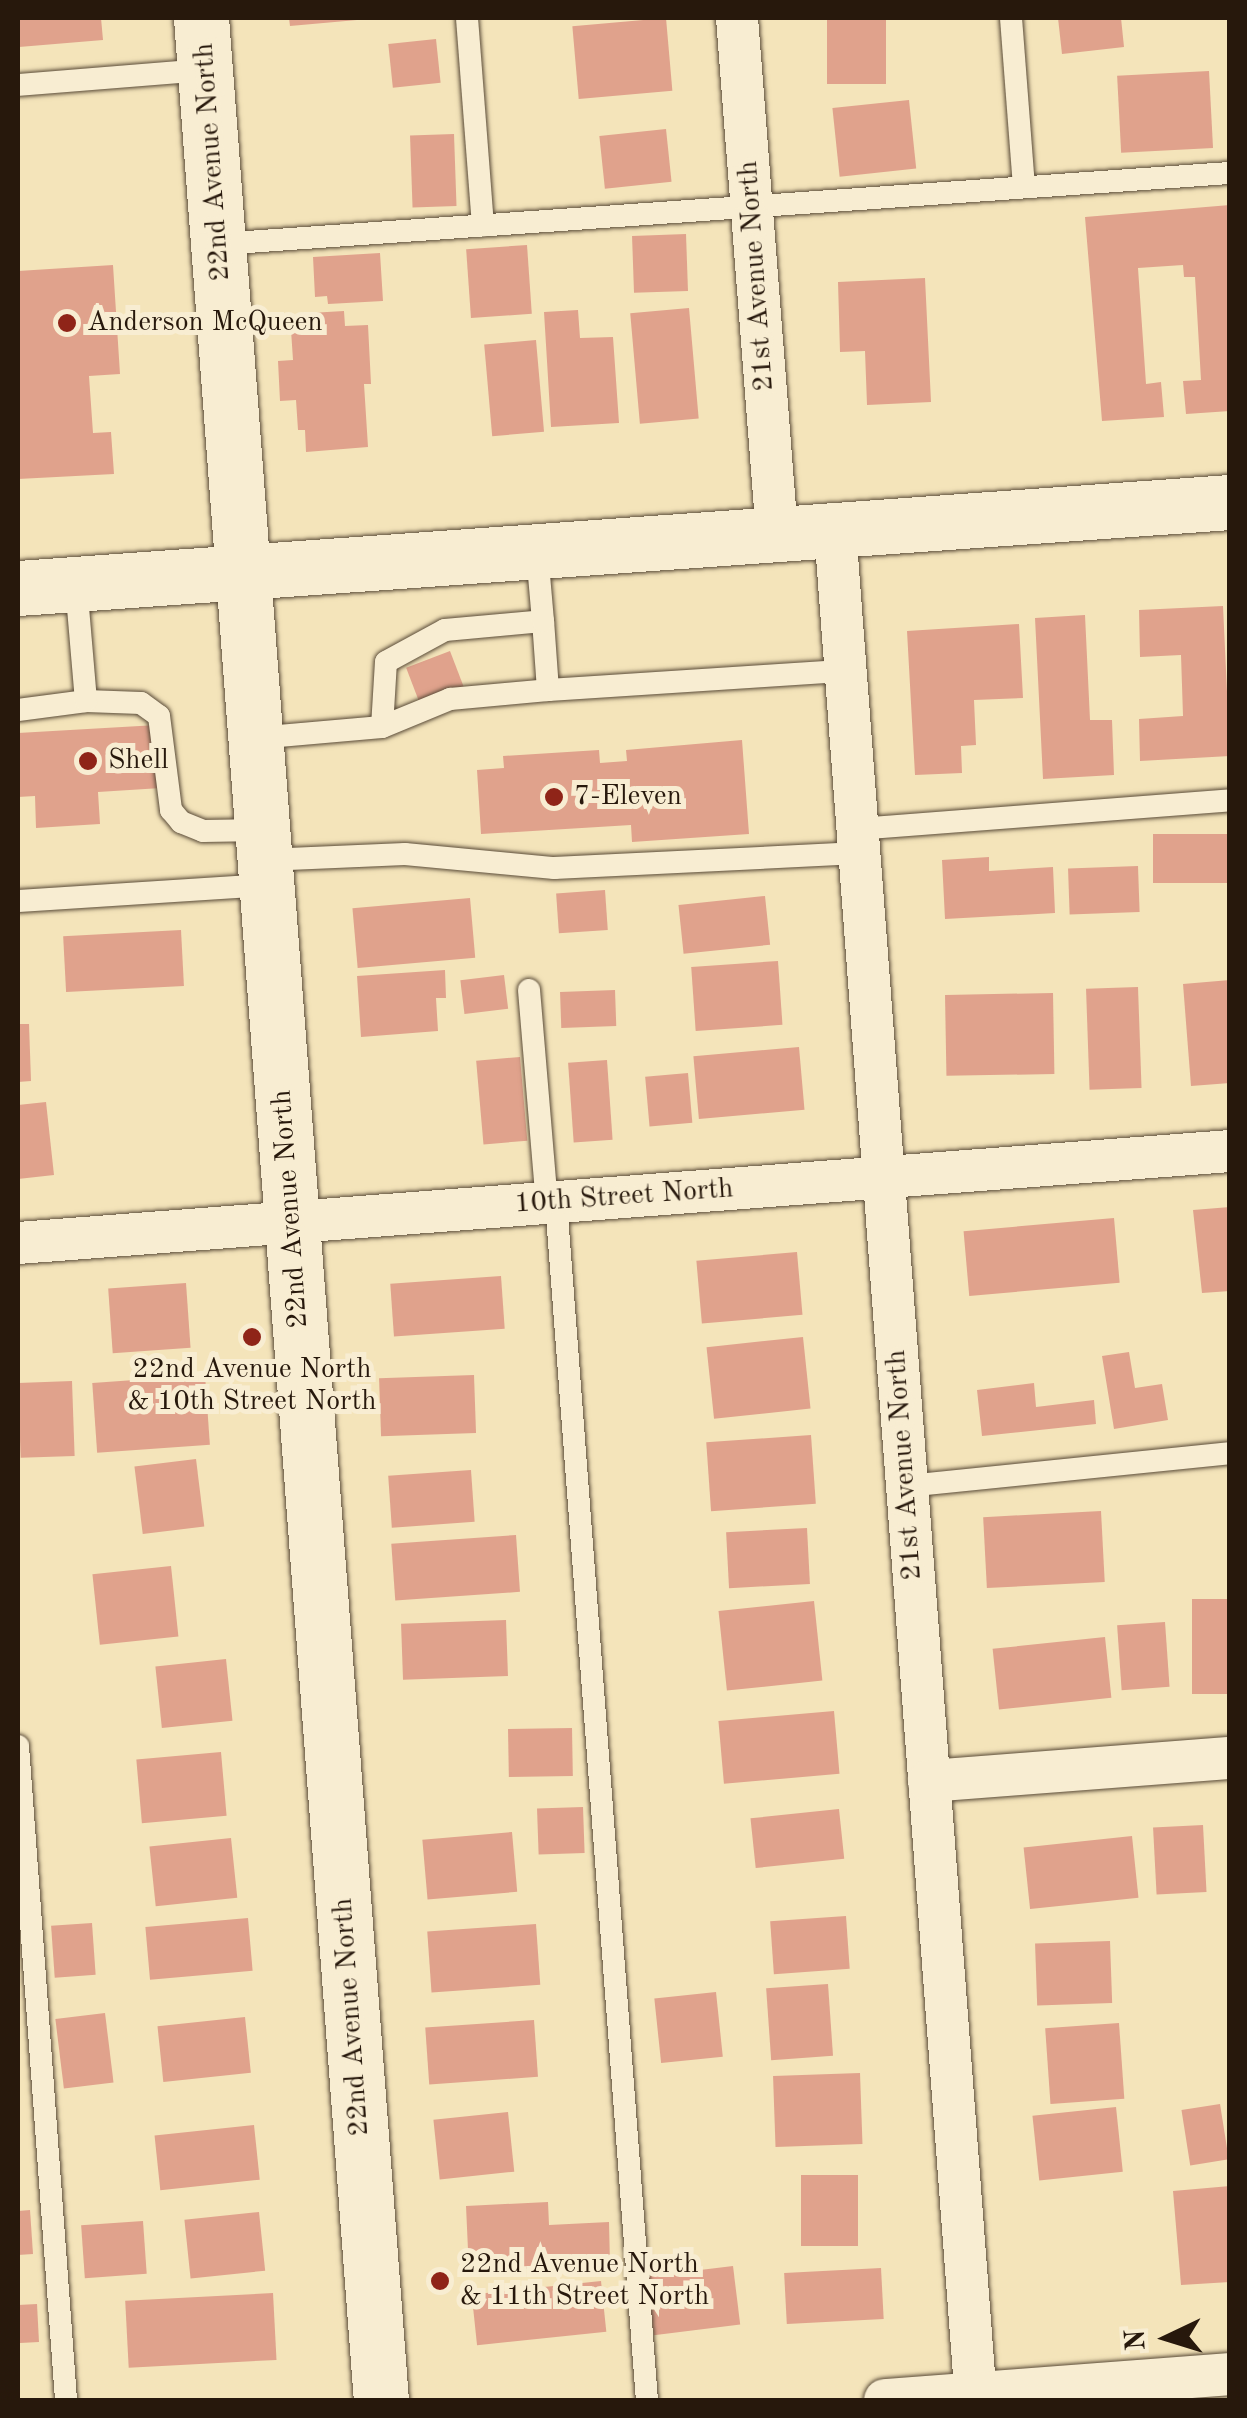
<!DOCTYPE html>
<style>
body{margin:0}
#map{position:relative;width:1247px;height:2418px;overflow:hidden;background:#f4e4ba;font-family:"Old Standard TT",serif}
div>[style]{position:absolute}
.building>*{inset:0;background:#e0a28c;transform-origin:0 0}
.roads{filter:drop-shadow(0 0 2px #5a4b38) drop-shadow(0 0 2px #5a4b38)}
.service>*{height:22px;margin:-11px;padding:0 11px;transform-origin:11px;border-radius:11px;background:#f8edd2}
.minor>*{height:42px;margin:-21px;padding:0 21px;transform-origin:21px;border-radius:21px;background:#f8edd2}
.secondary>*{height:55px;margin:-27.5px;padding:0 27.5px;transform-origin:27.5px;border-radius:27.5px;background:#f8edd2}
.dots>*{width:28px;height:28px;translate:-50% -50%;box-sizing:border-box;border:5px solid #f8edd2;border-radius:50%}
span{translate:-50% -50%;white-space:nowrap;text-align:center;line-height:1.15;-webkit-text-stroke:10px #f8edd2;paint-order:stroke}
.street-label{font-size:28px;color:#27180c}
.poi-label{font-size:28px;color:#27180c}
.left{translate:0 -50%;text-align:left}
.frame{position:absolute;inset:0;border:20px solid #27180c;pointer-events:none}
.north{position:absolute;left:1117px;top:2288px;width:100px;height:100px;-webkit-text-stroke:8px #f8edd2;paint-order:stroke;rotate:266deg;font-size:28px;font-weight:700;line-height:40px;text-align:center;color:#27180c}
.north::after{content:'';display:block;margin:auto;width:35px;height:45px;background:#27180c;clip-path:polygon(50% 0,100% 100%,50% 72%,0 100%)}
</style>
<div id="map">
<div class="building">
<i style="clip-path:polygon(18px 18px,101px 18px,103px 40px,19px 47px)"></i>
<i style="clip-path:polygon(289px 18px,357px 18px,357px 20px,290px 26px)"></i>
<i style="left:666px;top:18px;width:73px;height:94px;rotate:85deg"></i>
<i style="left:827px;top:18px;width:59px;height:66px"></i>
<i style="clip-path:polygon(1058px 18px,1121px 18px,1124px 47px,1062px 54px)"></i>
<i style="left:436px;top:39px;width:44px;height:48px;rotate:84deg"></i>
<i style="left:1209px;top:71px;width:77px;height:92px;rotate:87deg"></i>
<i style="left:909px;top:100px;width:69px;height:77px;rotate:84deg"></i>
<i style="left:666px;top:129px;width:53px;height:67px;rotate:84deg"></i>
<i style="left:454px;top:134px;width:72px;height:44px;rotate:88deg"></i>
<i style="clip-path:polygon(1230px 205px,1230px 411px,1186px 414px,1183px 381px,1201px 380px,1195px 277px,1184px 277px,1183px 265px,1138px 268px,1146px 384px,1161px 382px,1164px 417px,1102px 421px,1085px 217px)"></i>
<i style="left:686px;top:234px;width:57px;height:54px;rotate:88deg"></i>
<i style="left:527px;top:245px;width:69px;height:61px;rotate:86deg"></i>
<i style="clip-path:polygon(380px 253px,383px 301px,328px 304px,327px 296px,315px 297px,313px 257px)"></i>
<i style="clip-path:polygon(113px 265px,120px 374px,89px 376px,93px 433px,111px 432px,114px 474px,18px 479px,18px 271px)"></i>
<i style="clip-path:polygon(925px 278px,931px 402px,867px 405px,865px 351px,840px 352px,838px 282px)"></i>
<i style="left:689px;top:308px;width:111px;height:59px;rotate:85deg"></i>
<i style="clip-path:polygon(578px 310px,580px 338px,613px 337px,619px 423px,551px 427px,544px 312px)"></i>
<i style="clip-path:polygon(344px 311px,345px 326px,368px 325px,371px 384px,364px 384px,368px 447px,306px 452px,305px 430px,298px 430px,296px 400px,280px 401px,278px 361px,293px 360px,291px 330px,311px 329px,310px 313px)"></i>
<i style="left:536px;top:340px;width:92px;height:52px;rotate:85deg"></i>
<i style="clip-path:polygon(1223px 606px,1230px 756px,1140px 761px,1139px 719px,1183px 716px,1181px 655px,1140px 657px,1139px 610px)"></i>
<i style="clip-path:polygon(1085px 615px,1090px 720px,1112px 720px,1114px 775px,1043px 779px,1035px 618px)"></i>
<i style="clip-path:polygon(1019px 624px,1023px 698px,974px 700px,976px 745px,961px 746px,962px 773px,915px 775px,907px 631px)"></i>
<i style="left:450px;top:651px;width:39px;height:47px;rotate:69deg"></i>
<i style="clip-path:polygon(157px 725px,161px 788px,98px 792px,100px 824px,36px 828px,35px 796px,18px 797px,18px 733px)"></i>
<i style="clip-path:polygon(742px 740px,749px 834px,632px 842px,631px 825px,481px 834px,477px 770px,504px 768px,503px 756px,599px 750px,600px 763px,627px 761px,626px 750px)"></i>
<i style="left:1230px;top:834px;width:49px;height:77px;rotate:90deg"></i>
<i style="clip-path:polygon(989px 857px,989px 871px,1053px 867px,1055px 913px,945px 919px,942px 860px)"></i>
<i style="left:1138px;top:866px;width:46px;height:70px;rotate:88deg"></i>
<i style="left:605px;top:890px;width:40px;height:49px;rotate:86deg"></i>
<i style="left:765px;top:896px;width:49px;height:87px;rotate:84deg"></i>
<i style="left:470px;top:898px;width:60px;height:118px;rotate:85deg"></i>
<i style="left:181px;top:930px;width:56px;height:118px;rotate:87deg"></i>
<i style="left:778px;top:961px;width:64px;height:87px;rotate:86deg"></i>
<i style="clip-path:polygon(445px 970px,446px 998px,436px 998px,438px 1031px,361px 1037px,357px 976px)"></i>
<i style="left:504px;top:975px;width:34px;height:44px;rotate:83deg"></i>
<i style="clip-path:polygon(1230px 980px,1230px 1083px,1191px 1086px,1183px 984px)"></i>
<i style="left:1138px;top:987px;width:101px;height:52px;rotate:88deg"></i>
<i style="left:615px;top:990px;width:36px;height:55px;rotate:88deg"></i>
<i style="left:1053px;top:993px;width:81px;height:108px;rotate:89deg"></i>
<i style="clip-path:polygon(18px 1024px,29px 1024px,31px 1081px,18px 1082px)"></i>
<i style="left:799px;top:1047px;width:63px;height:106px;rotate:85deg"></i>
<i style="left:520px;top:1057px;width:84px;height:44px;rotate:85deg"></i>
<i style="left:607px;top:1060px;width:80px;height:39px;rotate:86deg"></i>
<i style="left:688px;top:1073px;width:50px;height:43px;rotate:85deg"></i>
<i style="clip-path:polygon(46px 1102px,54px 1175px,18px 1179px,18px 1105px)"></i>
<i style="clip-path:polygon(1230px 1207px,1230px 1291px,1202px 1293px,1193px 1210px)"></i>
<i style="left:1114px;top:1218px;width:65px;height:151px;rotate:85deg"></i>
<i style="left:797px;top:1252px;width:63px;height:101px;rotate:85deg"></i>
<i style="left:501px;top:1276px;width:53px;height:111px;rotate:86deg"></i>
<i style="left:186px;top:1283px;width:65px;height:78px;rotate:86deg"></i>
<i style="left:803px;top:1337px;width:72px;height:97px;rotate:84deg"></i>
<i style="clip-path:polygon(1129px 1352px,1135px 1388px,1162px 1384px,1168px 1420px,1114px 1429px,1102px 1356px)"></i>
<i style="left:205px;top:1375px;width:70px;height:113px;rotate:86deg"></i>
<i style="left:474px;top:1375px;width:58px;height:95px;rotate:88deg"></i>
<i style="left:72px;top:1381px;width:75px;height:54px;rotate:88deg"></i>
<i style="clip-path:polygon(1034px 1383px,1036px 1407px,1094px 1400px,1096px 1424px,982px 1436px,977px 1390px)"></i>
<i style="left:811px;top:1435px;width:69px;height:105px;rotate:86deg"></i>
<i style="left:196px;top:1459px;width:68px;height:62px;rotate:83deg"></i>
<i style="left:471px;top:1470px;width:52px;height:83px;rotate:86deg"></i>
<i style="left:1101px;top:1511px;width:71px;height:118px;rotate:87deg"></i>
<i style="left:807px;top:1528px;width:56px;height:81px;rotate:87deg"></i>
<i style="left:516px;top:1535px;width:57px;height:125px;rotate:86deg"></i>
<i style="left:171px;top:1566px;width:71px;height:79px;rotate:84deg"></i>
<i style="left:1230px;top:1599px;width:95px;height:38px;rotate:90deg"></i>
<i style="left:814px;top:1601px;width:80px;height:96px;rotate:84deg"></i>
<i style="left:506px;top:1620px;width:56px;height:105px;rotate:88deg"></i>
<i style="left:1165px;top:1622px;width:65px;height:48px;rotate:86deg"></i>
<i style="left:1105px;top:1637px;width:61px;height:113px;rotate:84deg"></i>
<i style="left:226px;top:1659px;width:62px;height:71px;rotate:84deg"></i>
<i style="left:834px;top:1711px;width:63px;height:116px;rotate:85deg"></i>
<i style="left:572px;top:1728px;width:48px;height:64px;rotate:89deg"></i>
<i style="left:221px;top:1752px;width:64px;height:85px;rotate:85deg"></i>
<i style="left:583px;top:1807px;width:46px;height:46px;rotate:88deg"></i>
<i style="left:839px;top:1809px;width:50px;height:89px;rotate:84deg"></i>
<i style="left:1203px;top:1825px;width:67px;height:50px;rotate:87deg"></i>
<i style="left:512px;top:1832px;width:60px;height:90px;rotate:85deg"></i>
<i style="left:1132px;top:1836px;width:62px;height:109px;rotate:84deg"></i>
<i style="left:231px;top:1838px;width:60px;height:82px;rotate:84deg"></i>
<i style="left:846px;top:1916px;width:53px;height:76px;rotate:86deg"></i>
<i style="left:248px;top:1918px;width:53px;height:103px;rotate:85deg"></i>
<i style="left:92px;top:1923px;width:52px;height:41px;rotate:86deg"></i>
<i style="left:536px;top:1924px;width:61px;height:109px;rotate:86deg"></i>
<i style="left:1110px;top:1941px;width:62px;height:75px;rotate:88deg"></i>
<i style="left:828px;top:1984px;width:72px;height:62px;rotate:86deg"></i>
<i style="left:716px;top:1992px;width:65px;height:62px;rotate:84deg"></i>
<i style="left:105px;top:2013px;width:70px;height:50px;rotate:83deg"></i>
<i style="left:245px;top:2017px;width:56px;height:88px;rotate:84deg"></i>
<i style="left:534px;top:2020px;width:57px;height:109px;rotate:86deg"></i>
<i style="left:1119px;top:2023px;width:76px;height:74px;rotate:86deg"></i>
<i style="left:860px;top:2073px;width:71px;height:87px;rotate:88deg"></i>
<i style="left:1220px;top:2104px;width:56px;height:39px;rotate:81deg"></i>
<i style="left:1116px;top:2107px;width:65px;height:84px;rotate:84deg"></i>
<i style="left:508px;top:2112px;width:60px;height:75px;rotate:84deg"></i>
<i style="left:254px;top:2125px;width:55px;height:100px;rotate:84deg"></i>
<i style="left:801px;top:2175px;width:57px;height:71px"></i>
<i style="clip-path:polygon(1230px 2186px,1230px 2282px,1181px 2285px,1173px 2191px)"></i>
<i style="clip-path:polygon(548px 2202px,549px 2225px,609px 2222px,610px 2264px,469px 2272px,466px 2206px)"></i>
<i style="clip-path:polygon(30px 2210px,33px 2254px,18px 2255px,18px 2211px)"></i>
<i style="left:259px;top:2212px;width:59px;height:75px;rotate:84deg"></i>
<i style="left:143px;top:2221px;width:53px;height:62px;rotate:86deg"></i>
<i style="left:733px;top:2266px;width:59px;height:87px;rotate:83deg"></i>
<i style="left:881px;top:2268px;width:51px;height:97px;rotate:87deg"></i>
<i style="left:601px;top:2281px;width:51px;height:130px;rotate:84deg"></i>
<i style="left:273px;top:2293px;width:67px;height:148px;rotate:87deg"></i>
<i style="left:37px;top:2304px;width:38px;height:19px;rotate:87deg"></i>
</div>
<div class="roads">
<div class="service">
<i style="left:467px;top:18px;width:208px;rotate:85.6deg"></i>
<i style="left:1011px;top:18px;width:169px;rotate:85.6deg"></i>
<i style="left:18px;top:85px;width:188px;rotate:-4.6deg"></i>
<i style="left:219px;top:244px;width:1013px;rotate:-4.02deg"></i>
<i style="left:548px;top:690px;width:298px;rotate:-3.7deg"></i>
<i style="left:86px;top:701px;width:55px;rotate:2.1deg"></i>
<i style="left:141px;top:703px;width:22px;rotate:36deg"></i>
<i style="left:159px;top:716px;width:95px;rotate:82.7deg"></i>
<i style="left:171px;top:810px;width:16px;rotate:50deg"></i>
<i style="left:181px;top:822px;width:24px;rotate:22deg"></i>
<i style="left:203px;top:831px;width:60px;rotate:-1deg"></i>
<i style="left:18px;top:710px;width:69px;rotate:-7.5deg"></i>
<i style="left:86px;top:701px;width:117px;rotate:-94.9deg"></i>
<i style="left:382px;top:727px;width:74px;rotate:-22.4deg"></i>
<i style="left:450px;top:699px;width:98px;rotate:-5.2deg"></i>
<i style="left:548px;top:690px;width:69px;rotate:-94.1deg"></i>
<i style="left:256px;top:738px;width:126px;rotate:-5deg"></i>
<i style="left:382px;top:727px;width:65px;rotate:-86.5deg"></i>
<i style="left:386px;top:662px;width:67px;rotate:-28.5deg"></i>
<i style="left:445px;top:630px;width:98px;rotate:-5.2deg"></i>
<i style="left:543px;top:621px;width:69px;rotate:-95deg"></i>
<i style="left:857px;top:829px;width:374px;rotate:-4.4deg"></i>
<i style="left:265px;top:860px;width:140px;rotate:-2.5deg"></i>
<i style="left:405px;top:854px;width:150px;rotate:5.4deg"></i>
<i style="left:554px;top:868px;width:305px;rotate:-2.8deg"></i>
<i style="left:18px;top:901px;width:250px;rotate:-3.7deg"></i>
<i style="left:529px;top:990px;width:214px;rotate:85.2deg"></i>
<i style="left:556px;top:1202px;width:1201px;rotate:85.66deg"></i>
<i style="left:907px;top:1486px;width:325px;rotate:-5.8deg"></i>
<i style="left:18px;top:1746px;width:656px;rotate:85.8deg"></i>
</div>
<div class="minor">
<i style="left:737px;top:18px;width:518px;rotate:85.57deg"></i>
<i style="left:835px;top:530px;width:1875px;rotate:85.69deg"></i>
<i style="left:18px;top:1243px;width:1215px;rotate:-4.34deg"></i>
<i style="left:929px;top:1781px;width:302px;rotate:-4.4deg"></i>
<i style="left:885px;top:2400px;width:346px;rotate:-4.3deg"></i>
</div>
<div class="secondary">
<i style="left:201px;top:18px;width:2389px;rotate:85.68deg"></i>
<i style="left:18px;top:588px;width:1215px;rotate:-4.06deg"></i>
</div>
</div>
<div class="dots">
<i style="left:67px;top:323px;background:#8f2418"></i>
<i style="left:88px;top:761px;background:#8f2418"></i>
<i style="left:554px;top:797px;background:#8f2418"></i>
<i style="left:252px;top:1337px;background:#8f2418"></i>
<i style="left:440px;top:2281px;background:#8f2418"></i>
</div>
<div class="street-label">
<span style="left:213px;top:162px;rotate:-94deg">22nd Avenue North</span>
<span style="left:757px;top:276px;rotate:-94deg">21st Avenue North</span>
<span style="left:624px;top:1197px;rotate:-4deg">10th Street North</span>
<span style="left:291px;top:1209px;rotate:-94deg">22nd Avenue North</span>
<span style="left:905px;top:1465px;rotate:-94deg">21st Avenue North</span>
<span style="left:352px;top:2017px;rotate:-94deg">22nd Avenue North</span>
</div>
<div class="poi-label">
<span class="left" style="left:87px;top:323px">Anderson McQueen</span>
<span class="left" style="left:108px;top:761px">Shell</span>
<span class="left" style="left:574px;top:797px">7-Eleven</span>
<span style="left:252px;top:1386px">22nd Avenue North<br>&amp; 10th Street North</span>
<span class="left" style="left:460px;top:2281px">22nd Avenue North<br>&amp; 11th Street North</span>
</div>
<div class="frame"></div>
<div class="north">N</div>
</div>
